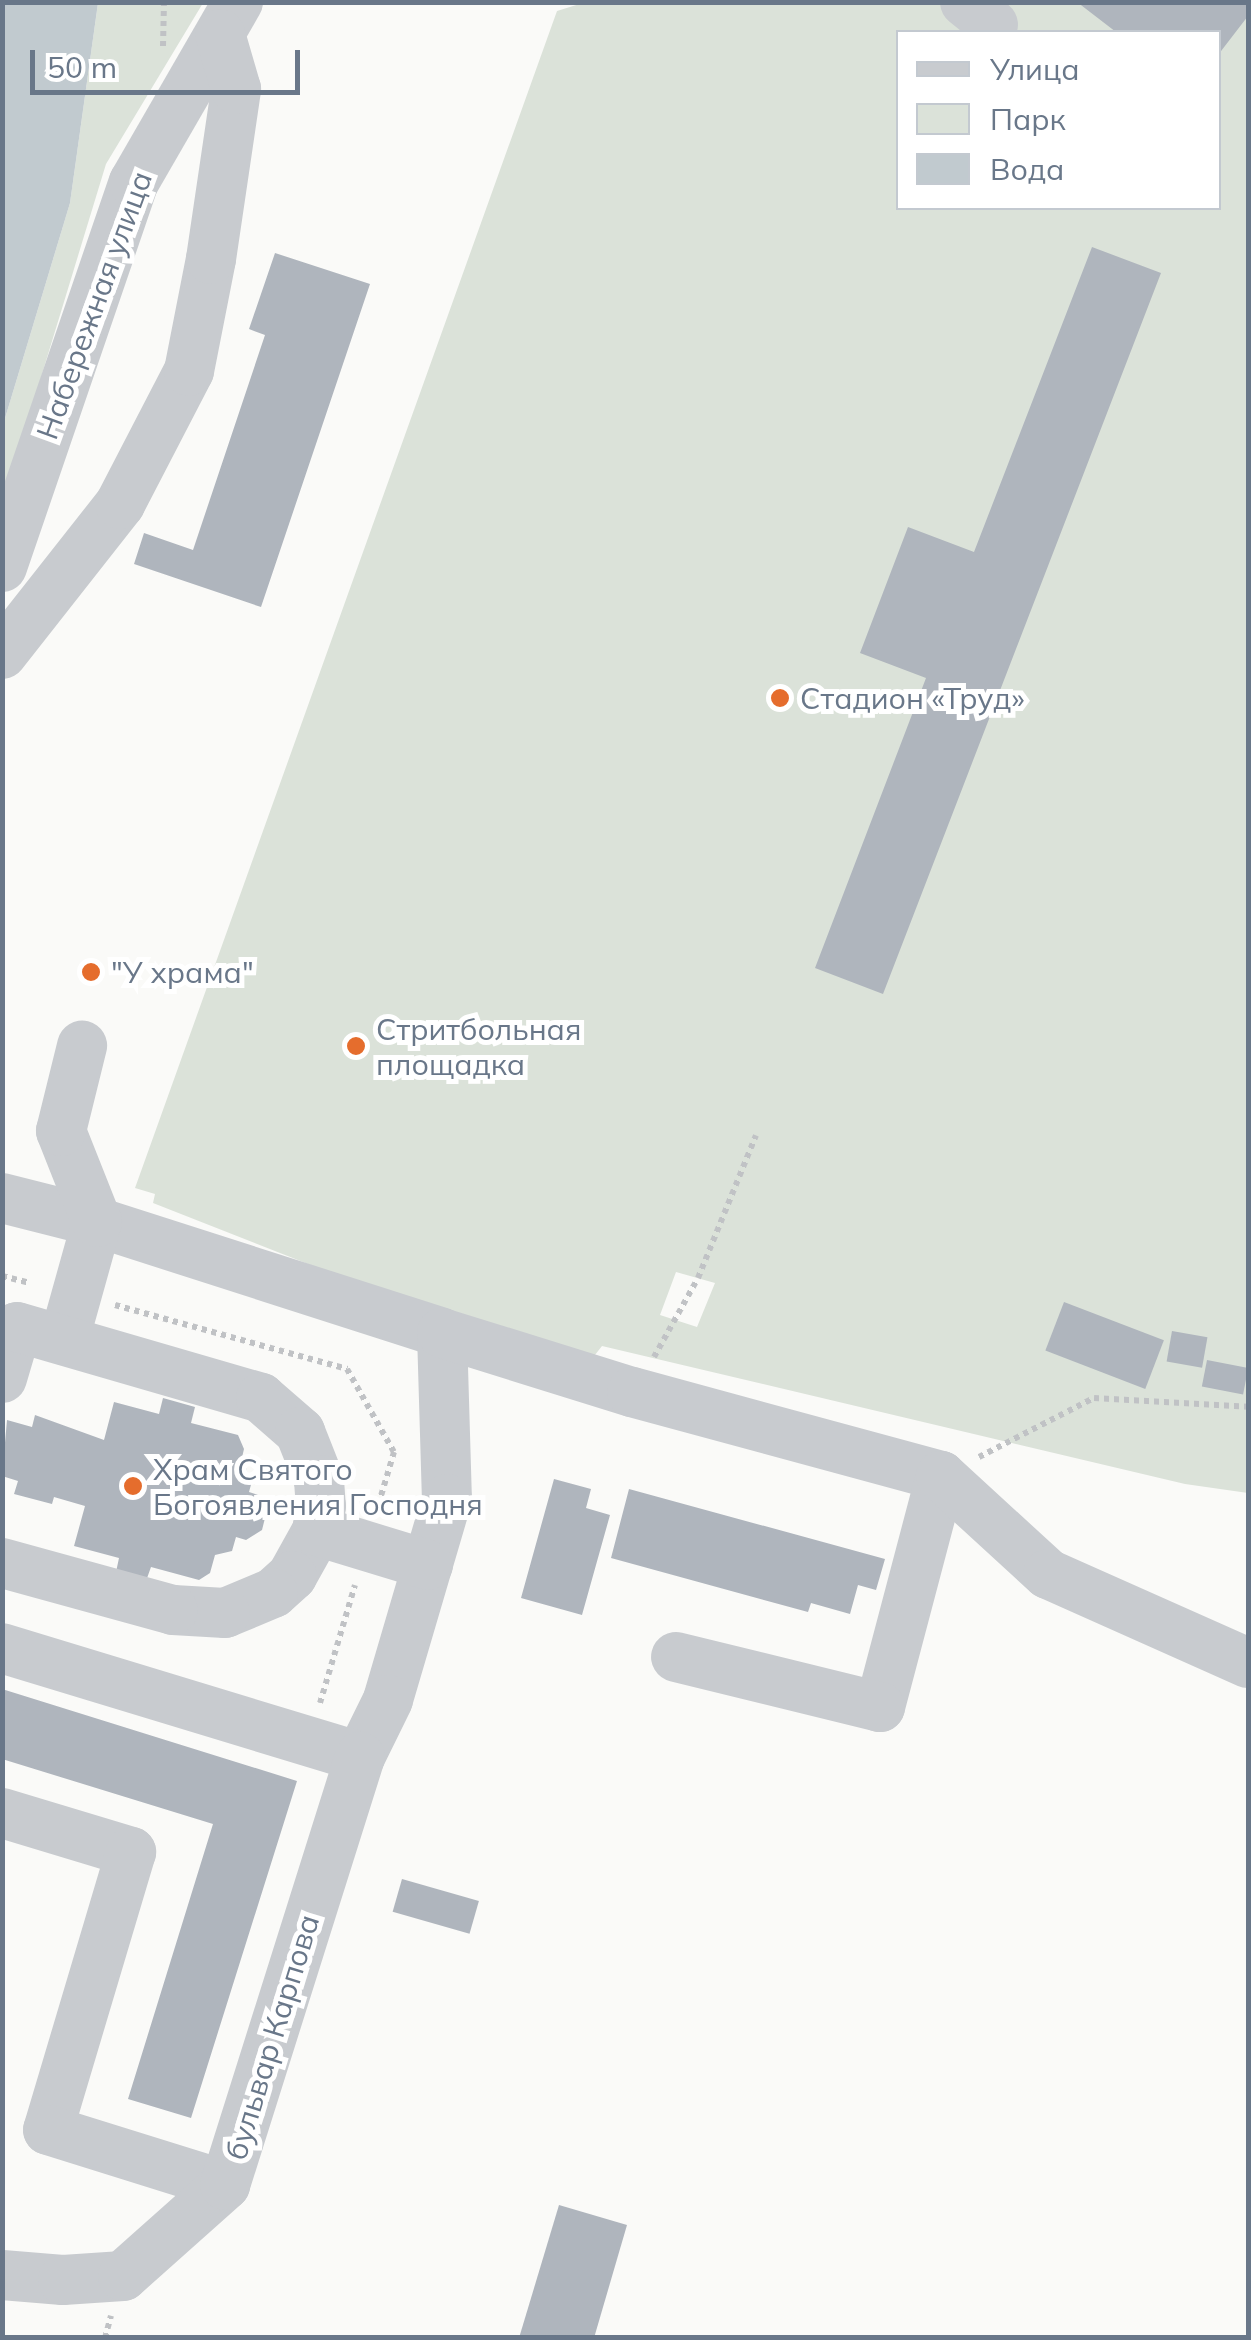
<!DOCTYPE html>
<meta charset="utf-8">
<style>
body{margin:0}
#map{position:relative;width:1251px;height:2340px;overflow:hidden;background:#fafaf8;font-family:Mulish,sans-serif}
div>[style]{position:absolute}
.green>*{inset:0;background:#dbe2d9}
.water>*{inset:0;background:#c1cacf}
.building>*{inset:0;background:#afb5bd;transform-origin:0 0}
.path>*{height:6px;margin-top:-3px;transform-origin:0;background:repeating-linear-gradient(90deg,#c0c2c5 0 5px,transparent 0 10px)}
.minor>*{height:50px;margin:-25px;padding:0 25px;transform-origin:25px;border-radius:25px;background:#c8cbcf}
.dots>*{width:28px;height:28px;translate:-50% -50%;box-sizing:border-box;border:5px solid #fff;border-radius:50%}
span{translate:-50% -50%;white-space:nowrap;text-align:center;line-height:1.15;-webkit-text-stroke:10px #fff;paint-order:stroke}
.street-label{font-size:30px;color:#697789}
.poi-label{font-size:30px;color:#697789}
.left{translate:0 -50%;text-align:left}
.frame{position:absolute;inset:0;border:5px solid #697789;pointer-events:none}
.legend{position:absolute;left:896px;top:30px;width:325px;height:180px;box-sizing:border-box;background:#fff;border:2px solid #c3c9d0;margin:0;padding:12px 18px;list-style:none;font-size:30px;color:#697789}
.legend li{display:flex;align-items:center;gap:20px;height:50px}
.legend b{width:50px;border:2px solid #c3c9d0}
.scale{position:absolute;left:30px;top:50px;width:270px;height:45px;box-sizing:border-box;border:5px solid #697789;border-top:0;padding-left:12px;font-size:30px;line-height:35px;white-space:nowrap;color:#697789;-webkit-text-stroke:8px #fff;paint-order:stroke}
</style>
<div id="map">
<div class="green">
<i style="clip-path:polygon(evenodd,586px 2px,1248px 3px,1248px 1493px,1185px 1484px,602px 1346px,587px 1365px,463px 1325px,153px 1203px,155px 1194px,135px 1188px,557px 11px,586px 2px,898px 32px,1218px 32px,1218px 208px,898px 208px,898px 32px,586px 2px,676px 1272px,715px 1283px,697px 1327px,660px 1315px,676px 1272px)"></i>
<i style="clip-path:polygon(98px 3px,203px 3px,106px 164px,3px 502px,3px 425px,70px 203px)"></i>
</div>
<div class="water">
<i style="clip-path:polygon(3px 2px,98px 3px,70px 203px,3px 425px)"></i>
</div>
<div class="building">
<i style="clip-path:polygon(1077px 2px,1248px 2px,1248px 16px,1218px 55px,1218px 32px,1116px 32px)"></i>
<i style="clip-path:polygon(1092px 247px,1161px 273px,883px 994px,815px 968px,926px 678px,860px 653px,908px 527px,974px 552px)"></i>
<i style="clip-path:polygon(275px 253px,370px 284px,261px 607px,134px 564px,144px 533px,193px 550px,265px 335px,249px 329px)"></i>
<i style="left:1064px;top:1302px;width:107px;height:52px;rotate:21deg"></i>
<i style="left:1172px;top:1331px;width:36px;height:31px;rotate:10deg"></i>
<i style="left:1207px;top:1360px;width:42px;height:27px;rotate:11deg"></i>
<i style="clip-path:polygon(163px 1398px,195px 1407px,191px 1423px,238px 1435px,244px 1449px,240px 1466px,247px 1468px,244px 1479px,252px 1481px,249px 1492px,258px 1495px,267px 1510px,262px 1530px,246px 1540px,236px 1537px,232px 1551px,215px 1555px,210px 1573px,199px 1580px,151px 1567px,146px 1581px,116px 1572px,119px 1558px,74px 1546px,85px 1506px,54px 1497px,52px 1504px,14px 1494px,18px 1481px,2px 1476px,7px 1420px,32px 1427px,35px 1415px,104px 1440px,114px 1402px,159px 1414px)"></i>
<i style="clip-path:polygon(554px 1479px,591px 1489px,586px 1508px,610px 1515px,582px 1615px,521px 1598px)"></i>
<i style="clip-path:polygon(629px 1489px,885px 1559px,876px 1590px,858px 1585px,850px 1614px,811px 1603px,808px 1612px,611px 1558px)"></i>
<i style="clip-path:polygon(2px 1689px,297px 1781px,191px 2118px,128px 2099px,213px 1824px,2px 1759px)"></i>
<i style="left:402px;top:1879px;width:80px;height:34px;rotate:16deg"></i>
<i style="clip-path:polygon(559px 2205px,627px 2225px,594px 2338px,519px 2338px)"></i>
</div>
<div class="path">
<i style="left:163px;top:46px;width:44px;rotate:-88.7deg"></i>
<i style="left:2px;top:1276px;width:29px;rotate:14deg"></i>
<i style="left:115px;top:1305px;width:241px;rotate:15.4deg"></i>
<i style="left:347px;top:1369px;width:95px;rotate:60.5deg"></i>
<i style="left:394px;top:1452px;width:56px;rotate:106.5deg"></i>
<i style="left:654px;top:1357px;width:90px;rotate:-60.9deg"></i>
<i style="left:698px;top:1278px;width:154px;rotate:-67.9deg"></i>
<i style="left:979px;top:1457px;width:129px;rotate:-27.2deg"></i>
<i style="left:1094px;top:1398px;width:154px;rotate:3.3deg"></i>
<i style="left:320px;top:1703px;width:123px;rotate:-73.5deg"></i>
<i style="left:105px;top:2338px;width:23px;rotate:-75deg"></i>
</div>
<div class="minor">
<i style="left:965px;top:2px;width:36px;rotate:39deg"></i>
<i style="left:2px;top:567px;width:407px;rotate:-71.1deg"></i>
<i style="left:134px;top:182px;width:208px;rotate:-60deg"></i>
<i style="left:2px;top:654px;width:191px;rotate:-51.8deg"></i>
<i style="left:120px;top:504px;width:150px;rotate:-62.6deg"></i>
<i style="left:189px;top:371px;width:114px;rotate:-78.9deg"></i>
<i style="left:211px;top:259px;width:172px;rotate:-81.6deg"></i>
<i style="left:236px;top:89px;width:57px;rotate:-106.2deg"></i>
<i style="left:2px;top:1198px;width:98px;rotate:14.2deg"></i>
<i style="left:97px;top:1222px;width:362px;rotate:17.8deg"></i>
<i style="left:442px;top:1333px;width:166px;rotate:88.3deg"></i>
<i style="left:447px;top:1499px;width:209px;rotate:106.4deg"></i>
<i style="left:388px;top:1700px;width:64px;rotate:116.2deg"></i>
<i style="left:360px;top:1757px;width:374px;rotate:-163.1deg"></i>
<i style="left:442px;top:1333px;width:199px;rotate:17.3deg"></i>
<i style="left:632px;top:1392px;width:320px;rotate:15.2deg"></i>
<i style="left:941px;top:1476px;width:239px;rotate:104.8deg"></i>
<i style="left:880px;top:1707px;width:210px;rotate:-166.2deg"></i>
<i style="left:64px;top:1340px;width:123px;rotate:-74.4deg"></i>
<i style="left:97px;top:1222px;width:98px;rotate:-111.6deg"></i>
<i style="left:61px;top:1131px;width:88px;rotate:-76.1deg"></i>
<i style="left:2px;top:1378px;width:53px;rotate:-73.6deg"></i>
<i style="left:17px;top:1327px;width:254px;rotate:16.2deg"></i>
<i style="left:261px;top:1398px;width:52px;rotate:41.1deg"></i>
<i style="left:300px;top:1432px;width:52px;rotate:68.4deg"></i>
<i style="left:319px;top:1480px;width:26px;rotate:86deg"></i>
<i style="left:321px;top:1506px;width:25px;rotate:99deg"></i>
<i style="left:317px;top:1531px;width:51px;rotate:119.1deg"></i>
<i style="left:292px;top:1576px;width:25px;rotate:138deg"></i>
<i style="left:273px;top:1593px;width:52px;rotate:157.4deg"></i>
<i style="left:225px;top:1613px;width:52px;rotate:-176.7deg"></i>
<i style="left:173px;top:1610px;width:177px;rotate:-164.6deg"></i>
<i style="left:941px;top:1476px;width:145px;rotate:42.5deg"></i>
<i style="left:1048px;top:1574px;width:219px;rotate:24deg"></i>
<i style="left:317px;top:1531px;width:116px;rotate:17deg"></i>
<i style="left:2px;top:1813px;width:135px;rotate:16.8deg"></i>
<i style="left:131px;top:1852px;width:290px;rotate:106.6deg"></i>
<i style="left:48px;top:2130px;width:185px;rotate:17.3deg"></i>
<i style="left:2px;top:2275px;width:61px;rotate:4.7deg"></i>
<i style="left:63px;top:2280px;width:60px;rotate:-3.8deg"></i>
<i style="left:123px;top:2276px;width:137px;rotate:-41.7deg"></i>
<i style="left:225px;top:2185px;width:449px;rotate:-72.5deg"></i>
</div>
<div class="dots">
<i style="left:780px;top:698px;background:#e56d2d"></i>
<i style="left:91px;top:972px;background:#e56d2d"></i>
<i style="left:356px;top:1046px;background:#e56d2d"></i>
<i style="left:133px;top:1486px;background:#e56d2d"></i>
</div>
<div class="street-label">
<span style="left:94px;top:305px;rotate:-70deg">Набережная улица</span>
<span style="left:272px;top:2037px;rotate:-73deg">бульвар Карпова</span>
</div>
<div class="poi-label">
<span class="left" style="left:800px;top:698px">Стадион «Труд»</span>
<span class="left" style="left:111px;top:972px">"У храма"</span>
<span class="left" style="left:376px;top:1046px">Стритбольная<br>площадка</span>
<span class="left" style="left:153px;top:1486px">Храм Святого<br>Богоявления Господня</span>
</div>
<div class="frame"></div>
<ul class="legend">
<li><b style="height:12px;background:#c8cbcf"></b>Улица</li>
<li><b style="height:28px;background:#dbe2d9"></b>Парк</li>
<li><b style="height:28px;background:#c1cacf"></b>Вода</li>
</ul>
<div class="scale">50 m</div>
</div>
